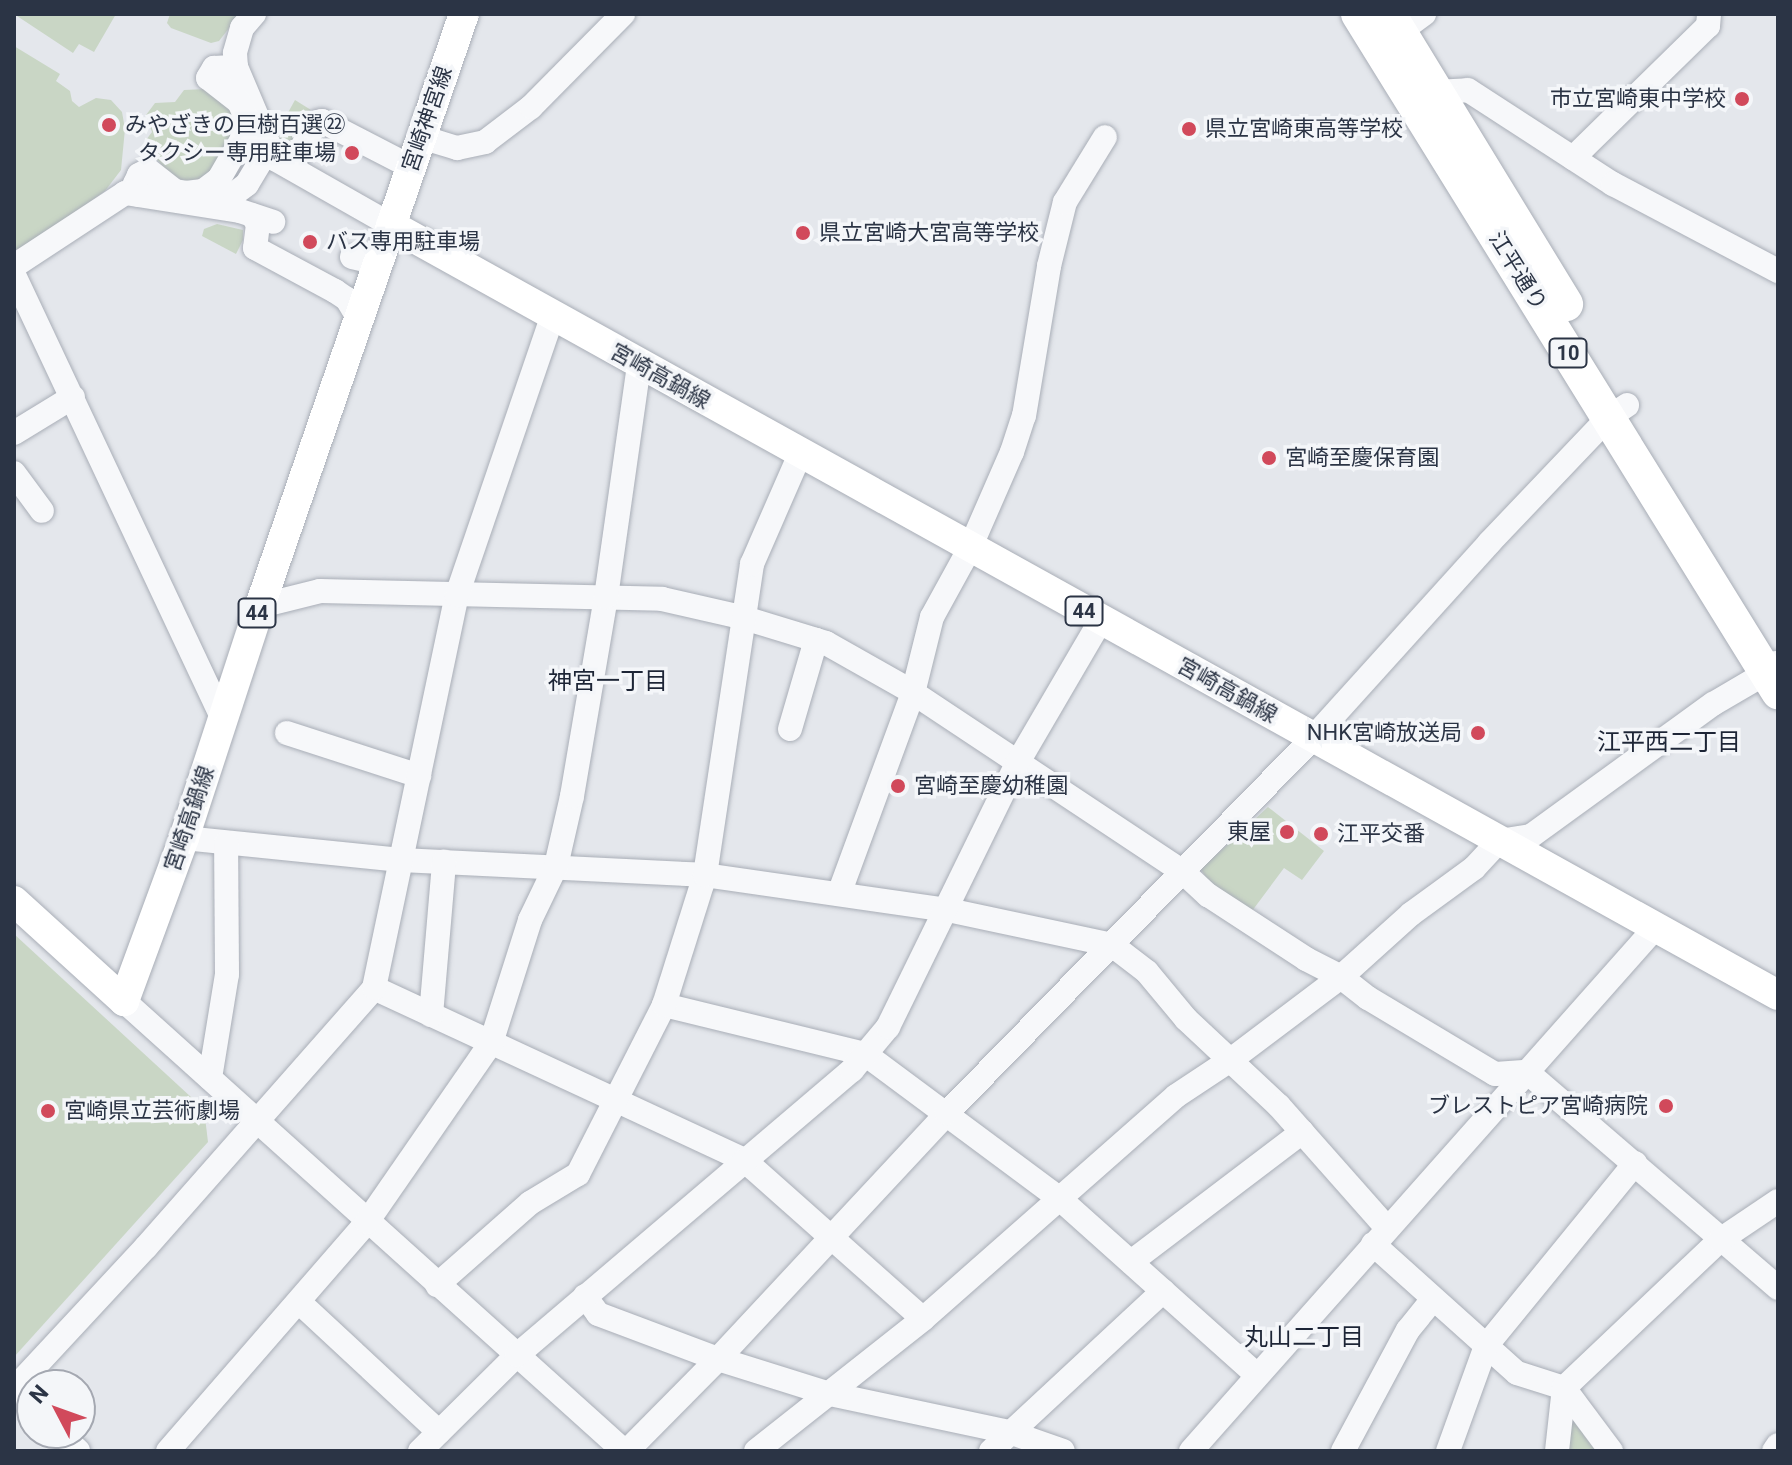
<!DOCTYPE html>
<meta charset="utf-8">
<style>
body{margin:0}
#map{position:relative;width:1792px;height:1465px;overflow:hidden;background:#e4e7ec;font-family:Roboto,"Noto Sans JP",sans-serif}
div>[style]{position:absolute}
.green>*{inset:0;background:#c9d6c5}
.roads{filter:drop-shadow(0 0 2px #a9aeb7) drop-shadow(0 0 2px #a9aeb7)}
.minor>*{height:24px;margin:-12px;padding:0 12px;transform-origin:12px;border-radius:12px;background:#f7f8fa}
.major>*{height:30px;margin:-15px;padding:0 15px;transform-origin:15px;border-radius:15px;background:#fff}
.highway>*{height:34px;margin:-17px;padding:0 17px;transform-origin:17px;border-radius:17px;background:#fff}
.dots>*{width:22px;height:22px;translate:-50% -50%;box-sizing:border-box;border:4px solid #f4f6f9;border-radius:50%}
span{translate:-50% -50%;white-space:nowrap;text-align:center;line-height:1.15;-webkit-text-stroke:7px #f4f6f9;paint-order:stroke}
.shield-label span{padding:2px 6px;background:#f4f6f9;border:2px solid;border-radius:6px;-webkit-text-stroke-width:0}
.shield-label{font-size:20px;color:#2b3445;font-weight:700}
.poi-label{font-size:22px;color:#2b3445}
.right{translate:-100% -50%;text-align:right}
.left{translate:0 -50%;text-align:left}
.street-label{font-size:22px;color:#2b3445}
.neighbourhood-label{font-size:24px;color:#1d2536}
.frame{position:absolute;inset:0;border:16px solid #2b3445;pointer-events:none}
.north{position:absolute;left:16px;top:1369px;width:80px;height:80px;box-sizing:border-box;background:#f4f6f9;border:2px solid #a4a8b1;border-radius:50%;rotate:311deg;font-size:22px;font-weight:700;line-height:32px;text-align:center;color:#2b3445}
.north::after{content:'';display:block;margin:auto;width:28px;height:36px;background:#d1495b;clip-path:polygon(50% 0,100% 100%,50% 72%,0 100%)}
</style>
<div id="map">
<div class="green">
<i style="clip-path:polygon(14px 14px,116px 14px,94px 52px,79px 44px,73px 53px)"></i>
<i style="clip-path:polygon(170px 14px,240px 14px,219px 41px,211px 43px,171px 28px,167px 23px)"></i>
<i style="clip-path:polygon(14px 46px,60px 74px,56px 81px,70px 91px,72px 101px,79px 107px,96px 98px,111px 100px,122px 112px,125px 129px,121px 170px,105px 191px,14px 256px)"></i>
<i style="clip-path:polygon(206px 89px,233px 107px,234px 135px,208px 177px,193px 185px,177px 182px,143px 144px,152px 132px,146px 115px,155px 103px,175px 102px,184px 90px)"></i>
<i style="clip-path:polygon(295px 100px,311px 110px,292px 145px,281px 144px,275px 136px)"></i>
<i style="clip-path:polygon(217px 224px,243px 230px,243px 240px,236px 254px,202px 236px,204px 229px)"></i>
<i style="clip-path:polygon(1268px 807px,1324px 851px,1302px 880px,1284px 868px,1252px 911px,1208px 881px,1201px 869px)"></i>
<i style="clip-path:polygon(14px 934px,204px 1109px,208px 1142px,14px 1357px)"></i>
<i style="clip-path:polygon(1566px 1402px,1604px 1451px,1563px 1451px)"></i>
</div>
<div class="roads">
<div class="minor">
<i style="left:254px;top:14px;width:18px;rotate:131deg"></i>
<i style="left:242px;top:28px;width:26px;rotate:106deg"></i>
<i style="left:235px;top:53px;width:14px;rotate:86deg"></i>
<i style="left:236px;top:67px;width:100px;rotate:67deg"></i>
<i style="left:275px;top:159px;width:133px;rotate:29.6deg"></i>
<i style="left:1387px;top:41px;width:46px;rotate:-36.1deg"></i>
<i style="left:1435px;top:92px;width:33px;rotate:-3deg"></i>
<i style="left:1468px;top:90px;width:173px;rotate:33deg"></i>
<i style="left:1613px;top:184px;width:187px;rotate:27.8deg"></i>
<i style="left:421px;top:137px;width:38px;rotate:17deg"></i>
<i style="left:457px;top:148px;width:29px;rotate:-12deg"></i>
<i style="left:485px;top:142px;width:58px;rotate:-37.3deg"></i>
<i style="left:531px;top:107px;width:131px;rotate:-45.3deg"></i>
<i style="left:1573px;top:158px;width:189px;rotate:-44.4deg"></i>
<i style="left:1708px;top:26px;width:12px;rotate:-85deg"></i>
<i style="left:290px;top:167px;width:52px;rotate:-59deg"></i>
<i style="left:317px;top:122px;width:5px;rotate:-11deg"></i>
<i style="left:322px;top:121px;width:100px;rotate:27.3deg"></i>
<i style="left:139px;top:195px;width:12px;rotate:-110deg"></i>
<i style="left:135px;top:184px;width:10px;rotate:-66deg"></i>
<i style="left:139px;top:175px;width:10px;rotate:-29deg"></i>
<i style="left:148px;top:170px;width:34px;rotate:38deg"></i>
<i style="left:175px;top:191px;width:11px;rotate:10deg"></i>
<i style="left:186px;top:193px;width:17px;rotate:-7deg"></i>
<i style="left:203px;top:191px;width:20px;rotate:-37deg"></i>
<i style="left:219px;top:179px;width:46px;rotate:-60.1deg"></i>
<i style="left:242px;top:139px;width:26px;rotate:-86deg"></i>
<i style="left:244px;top:113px;width:12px;rotate:-114deg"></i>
<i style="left:239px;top:102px;width:39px;rotate:-142deg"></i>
<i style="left:208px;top:78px;width:12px;rotate:-59deg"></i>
<i style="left:214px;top:68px;width:22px;rotate:-3deg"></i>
<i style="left:208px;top:205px;width:19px;rotate:-16deg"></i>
<i style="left:226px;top:200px;width:26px;rotate:-37deg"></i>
<i style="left:247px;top:184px;width:27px;rotate:-59deg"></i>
<i style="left:261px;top:161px;width:22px;rotate:-77deg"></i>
<i style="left:252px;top:215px;width:11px;rotate:56deg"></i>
<i style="left:258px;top:224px;width:24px;rotate:97deg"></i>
<i style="left:255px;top:248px;width:91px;rotate:28.3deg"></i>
<i style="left:335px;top:291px;width:14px;rotate:34deg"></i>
<i style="left:347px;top:299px;width:23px;rotate:59deg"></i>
<i style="left:352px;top:257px;width:27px;rotate:13deg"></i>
<i style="left:14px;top:266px;width:133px;rotate:-33.3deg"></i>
<i style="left:125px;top:193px;width:116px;rotate:8.9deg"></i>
<i style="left:240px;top:211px;width:35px;rotate:18deg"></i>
<i style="left:14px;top:275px;width:488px;rotate:64.8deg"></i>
<i style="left:14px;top:433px;width:69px;rotate:-31.4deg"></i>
<i style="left:14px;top:473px;width:47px;rotate:53.6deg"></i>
<i style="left:260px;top:606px;width:62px;rotate:-14deg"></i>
<i style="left:320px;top:591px;width:342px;rotate:1.3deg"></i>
<i style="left:662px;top:599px;width:81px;rotate:12.8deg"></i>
<i style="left:741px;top:617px;width:89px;rotate:17deg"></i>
<i style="left:826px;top:643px;width:95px;rotate:29.5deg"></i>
<i style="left:909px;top:690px;width:330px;rotate:33.6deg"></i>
<i style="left:1184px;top:873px;width:33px;rotate:43deg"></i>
<i style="left:1208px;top:895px;width:117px;rotate:33.1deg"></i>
<i style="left:1306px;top:959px;width:39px;rotate:27deg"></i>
<i style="left:1341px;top:977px;width:34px;rotate:38deg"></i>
<i style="left:1368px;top:998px;width:148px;rotate:30.9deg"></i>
<i style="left:1495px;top:1074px;width:32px;rotate:-4deg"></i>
<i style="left:1527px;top:1072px;width:331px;rotate:40.7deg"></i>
<i style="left:790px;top:729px;width:93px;rotate:-73.7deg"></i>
<i style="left:287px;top:733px;width:139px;rotate:18deg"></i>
<i style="left:184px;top:838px;width:218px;rotate:5.8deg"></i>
<i style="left:401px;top:860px;width:304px;rotate:2.8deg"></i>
<i style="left:705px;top:875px;width:246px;rotate:8.2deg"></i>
<i style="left:948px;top:910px;width:168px;rotate:12deg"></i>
<i style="left:1112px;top:945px;width:44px;rotate:37.6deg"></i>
<i style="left:1147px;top:972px;width:61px;rotate:50.3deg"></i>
<i style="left:1186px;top:1019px;width:127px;rotate:43.1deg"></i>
<i style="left:1279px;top:1106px;width:163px;rotate:48.5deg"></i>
<i style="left:839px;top:894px;width:214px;rotate:-69.8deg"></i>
<i style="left:913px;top:693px;width:78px;rotate:-76deg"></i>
<i style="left:932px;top:617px;width:79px;rotate:-61.2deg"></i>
<i style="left:970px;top:548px;width:105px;rotate:-66.4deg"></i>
<i style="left:1012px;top:452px;width:38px;rotate:-72deg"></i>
<i style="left:1024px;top:416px;width:152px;rotate:-80.5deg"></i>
<i style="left:1049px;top:266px;width:66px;rotate:-76deg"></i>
<i style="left:1065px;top:202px;width:76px;rotate:-58.4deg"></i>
<i style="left:374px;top:988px;width:408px;rotate:24.9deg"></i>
<i style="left:744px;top:1160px;width:239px;rotate:41.6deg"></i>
<i style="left:124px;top:1001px;width:673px;rotate:41.99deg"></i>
<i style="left:664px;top:1005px;width:207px;rotate:13.7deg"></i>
<i style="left:865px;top:1054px;width:243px;rotate:36.6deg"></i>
<i style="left:1060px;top:1199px;width:264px;rotate:41.8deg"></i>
<i style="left:431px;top:1015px;width:154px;rotate:-85.1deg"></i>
<i style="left:210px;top:1078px;width:105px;rotate:-80.7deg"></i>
<i style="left:227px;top:974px;width:131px;rotate:-90.4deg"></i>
<i style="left:1373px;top:1244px;width:193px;rotate:41.9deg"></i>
<i style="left:1517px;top:1373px;width:49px;rotate:17.7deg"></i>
<i style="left:1564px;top:1388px;width:79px;rotate:53.3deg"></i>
<i style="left:1131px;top:1262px;width:215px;rotate:-37.2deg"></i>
<i style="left:437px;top:1285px;width:124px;rotate:-41.4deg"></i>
<i style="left:530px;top:1203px;width:56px;rotate:-31.1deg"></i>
<i style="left:578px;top:1174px;width:190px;rotate:-63deg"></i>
<i style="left:664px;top:1005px;width:136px;rotate:-72.5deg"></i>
<i style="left:705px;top:875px;width:315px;rotate:-81.4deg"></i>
<i style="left:752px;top:564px;width:120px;rotate:-66.4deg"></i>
<i style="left:585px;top:1296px;width:22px;rotate:54deg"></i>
<i style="left:598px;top:1314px;width:128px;rotate:20.6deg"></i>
<i style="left:718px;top:1359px;width:117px;rotate:17.4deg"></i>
<i style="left:830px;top:1394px;width:183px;rotate:12deg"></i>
<i style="left:1009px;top:1432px;width:57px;rotate:19.4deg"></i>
<i style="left:299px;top:1302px;width:191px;rotate:42.9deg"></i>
<i style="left:14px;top:1389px;width:194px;rotate:-47.1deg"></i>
<i style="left:146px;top:1247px;width:345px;rotate:-48.6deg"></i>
<i style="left:374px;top:988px;width:402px;rotate:-78.1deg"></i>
<i style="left:457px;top:595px;width:294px;rotate:-71.1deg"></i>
<i style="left:14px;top:1391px;width:25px;rotate:43deg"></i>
<i style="left:59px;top:1433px;width:26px;rotate:43deg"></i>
<i style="left:168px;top:1451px;width:303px;rotate:-49deg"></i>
<i style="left:367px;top:1222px;width:218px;rotate:-55.3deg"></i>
<i style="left:491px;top:1043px;width:129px;rotate:-72.4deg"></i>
<i style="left:530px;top:920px;width:60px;rotate:-64.3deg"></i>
<i style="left:556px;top:866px;width:72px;rotate:-77.1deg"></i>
<i style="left:572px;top:796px;width:202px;rotate:-80.3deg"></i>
<i style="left:606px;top:597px;width:234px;rotate:-81.9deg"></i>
<i style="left:420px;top:1451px;width:136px;rotate:-44.7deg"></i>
<i style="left:517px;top:1355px;width:440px;rotate:-40.4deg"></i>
<i style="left:852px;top:1070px;width:56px;rotate:-50.1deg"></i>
<i style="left:888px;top:1027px;width:295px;rotate:-63.9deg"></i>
<i style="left:1018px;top:762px;width:164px;rotate:-59.7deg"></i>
<i style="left:627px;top:1451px;width:129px;rotate:-45.3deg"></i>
<i style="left:718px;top:1359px;width:336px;rotate:-47deg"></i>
<i style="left:947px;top:1113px;width:524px;rotate:-45.7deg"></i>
<i style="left:1313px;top:738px;width:263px;rotate:-47.9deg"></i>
<i style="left:1489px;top:543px;width:173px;rotate:-46.4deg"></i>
<i style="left:1608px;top:418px;width:23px;rotate:-34deg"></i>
<i style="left:756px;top:1451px;width:213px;rotate:-38.3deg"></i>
<i style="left:923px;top:1319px;width:337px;rotate:-41.4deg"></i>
<i style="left:1176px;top:1096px;width:67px;rotate:-33.5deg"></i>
<i style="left:1232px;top:1059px;width:136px;rotate:-37deg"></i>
<i style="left:1341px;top:977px;width:94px;rotate:-42deg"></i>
<i style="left:1411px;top:914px;width:78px;rotate:-36.1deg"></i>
<i style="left:1474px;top:868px;width:37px;rotate:-47deg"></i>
<i style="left:1499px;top:841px;width:32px;rotate:-9deg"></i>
<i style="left:1531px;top:836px;width:225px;rotate:-36deg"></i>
<i style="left:1713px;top:704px;width:61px;rotate:-30.3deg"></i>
<i style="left:1766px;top:673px;width:14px;rotate:-45deg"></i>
<i style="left:991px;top:1451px;width:235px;rotate:-42.9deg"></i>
<i style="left:1191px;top:1451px;width:699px;rotate:-48.42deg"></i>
<i style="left:1343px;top:1451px;width:137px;rotate:-61.8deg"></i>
<i style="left:1408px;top:1330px;width:40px;rotate:-51deg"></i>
<i style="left:1448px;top:1451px;width:112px;rotate:-70.1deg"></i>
<i style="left:1486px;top:1346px;width:236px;rotate:-50.8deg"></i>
<i style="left:1557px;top:1451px;width:63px;rotate:-83.7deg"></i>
<i style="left:1564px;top:1388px;width:215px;rotate:-43.5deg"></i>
<i style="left:1720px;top:1240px;width:70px;rotate:-33.9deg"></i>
<i style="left:1774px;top:1451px;width:7px;rotate:-56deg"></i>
</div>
<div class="major">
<i style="left:391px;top:225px;width:1586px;rotate:29.04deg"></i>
<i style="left:14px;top:901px;width:149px;rotate:42.3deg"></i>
<i style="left:124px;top:1001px;width:174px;rotate:-69.8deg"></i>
<i style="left:184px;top:838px;width:244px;rotate:-71.9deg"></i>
<i style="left:260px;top:606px;width:626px;rotate:-70.99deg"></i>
</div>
<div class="highway">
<i style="left:1358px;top:14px;width:798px;rotate:58.22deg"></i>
<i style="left:1389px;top:14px;width:340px;rotate:58.6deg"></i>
</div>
</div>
<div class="dots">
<i style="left:1742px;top:99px;background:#d1495b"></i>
<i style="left:109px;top:125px;background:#d1495b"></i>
<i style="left:1189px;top:129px;background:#d1495b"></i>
<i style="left:352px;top:153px;background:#d1495b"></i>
<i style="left:803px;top:233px;background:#d1495b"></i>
<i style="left:310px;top:242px;background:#d1495b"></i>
<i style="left:1269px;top:458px;background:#d1495b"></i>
<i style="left:1478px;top:733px;background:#d1495b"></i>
<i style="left:898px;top:786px;background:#d1495b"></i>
<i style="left:1287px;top:832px;background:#d1495b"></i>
<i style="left:1321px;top:834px;background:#d1495b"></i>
<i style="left:1666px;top:1106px;background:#d1495b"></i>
<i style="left:48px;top:1111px;background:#d1495b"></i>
</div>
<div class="shield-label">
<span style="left:1568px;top:353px">10</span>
<span style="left:1084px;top:611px">44</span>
<span style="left:257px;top:613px">44</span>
</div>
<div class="poi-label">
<span class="right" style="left:1726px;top:99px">市立宮崎東中学校</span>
<span class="left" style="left:125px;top:125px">みやざきの巨樹百選㉒</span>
<span class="left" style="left:1205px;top:129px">県立宮崎東高等学校</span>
<span class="right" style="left:336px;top:153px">タクシー専用駐車場</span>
<span class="left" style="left:819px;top:233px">県立宮崎大宮高等学校</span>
<span class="left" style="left:326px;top:242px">バス専用駐車場</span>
<span class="left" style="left:1285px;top:458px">宮崎至慶保育園</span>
<span class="right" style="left:1462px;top:733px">NHK宮崎放送局</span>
<span class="left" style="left:914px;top:786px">宮崎至慶幼稚園</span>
<span class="right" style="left:1271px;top:832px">東屋</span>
<span class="left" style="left:1337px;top:834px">江平交番</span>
<span class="right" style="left:1648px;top:1106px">ブレストピア宮崎病院</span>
<span class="left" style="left:64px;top:1111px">宮崎県立芸術劇場</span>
</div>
<div class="street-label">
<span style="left:427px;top:119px;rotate:-71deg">宮崎神宮線</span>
<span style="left:1518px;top:271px;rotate:58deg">江平通り</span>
<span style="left:660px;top:376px;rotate:29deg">宮崎高鍋線</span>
<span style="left:1227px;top:690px;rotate:29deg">宮崎高鍋線</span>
<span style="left:189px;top:819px;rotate:-71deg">宮崎高鍋線</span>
</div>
<div class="neighbourhood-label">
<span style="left:608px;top:682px">神宮一丁目</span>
<span style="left:1669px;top:743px">江平西二丁目</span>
<span style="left:1304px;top:1338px">丸山二丁目</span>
</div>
<div class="frame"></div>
<div class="north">N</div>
</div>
